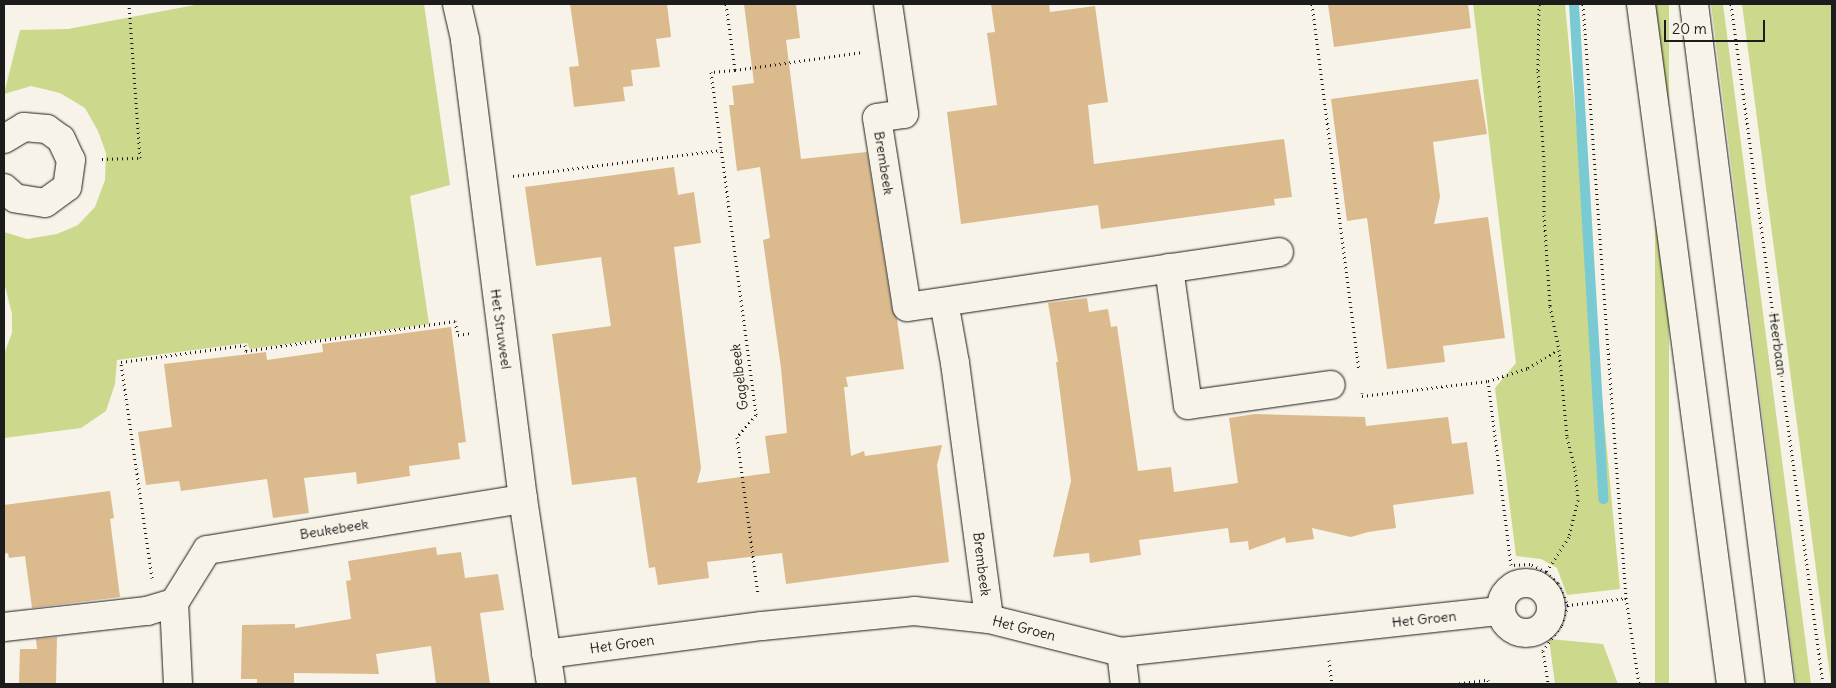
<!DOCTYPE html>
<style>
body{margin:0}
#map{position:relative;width:1836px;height:688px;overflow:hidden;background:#f7f3e8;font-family:Delius,sans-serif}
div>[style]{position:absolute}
.green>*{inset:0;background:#ccd88b;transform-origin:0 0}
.stream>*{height:10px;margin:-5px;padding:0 5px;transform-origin:5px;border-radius:5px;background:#79cad2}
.building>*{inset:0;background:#dbba8d}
.path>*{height:3px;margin-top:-1.5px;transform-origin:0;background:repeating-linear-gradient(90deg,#1c1c1c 0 1px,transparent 0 5px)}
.roads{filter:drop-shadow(0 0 1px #1c1c1c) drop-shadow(0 0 1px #1c1c1c)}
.minor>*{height:28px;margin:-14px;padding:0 14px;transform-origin:14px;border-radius:14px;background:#f7f3e8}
.minor>.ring{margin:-14px;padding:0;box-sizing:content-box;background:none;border:28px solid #f7f3e8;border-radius:50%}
.major>*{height:28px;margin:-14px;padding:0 14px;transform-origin:14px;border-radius:14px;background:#f7f3e8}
span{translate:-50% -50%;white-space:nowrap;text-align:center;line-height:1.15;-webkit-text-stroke:5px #f7f3e8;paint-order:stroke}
.street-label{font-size:14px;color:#1c1c1c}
.frame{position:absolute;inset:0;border:5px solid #1c1c1c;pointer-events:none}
.scale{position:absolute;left:1664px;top:20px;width:101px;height:22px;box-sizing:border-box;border:2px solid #1c1c1c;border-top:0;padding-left:6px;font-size:15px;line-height:18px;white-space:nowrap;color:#1c1c1c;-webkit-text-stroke:4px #f7f3e8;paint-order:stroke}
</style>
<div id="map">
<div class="green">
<i style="clip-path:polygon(200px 4px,424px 4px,450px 185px,410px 196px,429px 324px,250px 349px,247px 343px,117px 360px,115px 384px,106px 411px,81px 428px,4px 438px,4px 354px,12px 333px,12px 314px,4px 282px,4px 232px,27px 239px,57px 234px,78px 225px,95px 207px,105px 180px,106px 153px,98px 131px,85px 108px,60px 93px,31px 86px,4px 94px,20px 30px,68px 29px)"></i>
<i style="clip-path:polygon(1473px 4px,1565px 4px,1620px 589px,1567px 595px,1557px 568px,1541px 559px,1516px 556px,1495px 388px,1516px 363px)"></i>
<i style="left:1655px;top:4px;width:14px;height:686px"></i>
<i style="clip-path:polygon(1711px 4px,1723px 4px,1811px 684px,1796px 684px)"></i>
<i style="clip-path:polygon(1742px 4px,1832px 4px,1832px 684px,1831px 684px)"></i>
<i style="clip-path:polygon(1549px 639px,1603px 644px,1618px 684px,1555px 684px)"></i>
</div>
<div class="stream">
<i style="left:1574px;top:4px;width:496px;rotate:86.6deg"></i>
</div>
<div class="building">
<i style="clip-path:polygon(570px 4px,667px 4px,671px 37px,656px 39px,660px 67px,631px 70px,633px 86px,623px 87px,625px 101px,574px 107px,569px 67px,579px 66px)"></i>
<i style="clip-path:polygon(744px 4px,796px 4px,800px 38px,786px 40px,801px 159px,867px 152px,892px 309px,897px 319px,904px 369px,846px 377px,848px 387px,844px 387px,851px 456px,864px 451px,865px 456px,942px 445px,937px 465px,949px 562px,786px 584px,782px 553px,707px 562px,709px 578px,658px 585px,655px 567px,649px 568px,636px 477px,572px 485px,552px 334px,611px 326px,601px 257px,536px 266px,525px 187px,674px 167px,678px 195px,694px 192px,701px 243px,674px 247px,701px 468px,697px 483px,770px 473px,765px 436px,787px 433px,781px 368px,763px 240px,770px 238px,760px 167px,737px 171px,729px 105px,734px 105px,732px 86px,754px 83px)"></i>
<i style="clip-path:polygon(991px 4px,1049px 4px,1050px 12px,1095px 6px,1108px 102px,1088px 105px,1094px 164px,1284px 139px,1292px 197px,1274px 199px,1275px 205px,1101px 229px,1098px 205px,961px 224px,947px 112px,997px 105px,987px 33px,995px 32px)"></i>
<i style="clip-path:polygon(1328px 4px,1468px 4px,1471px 28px,1334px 47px)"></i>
<i style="clip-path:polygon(1478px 79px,1487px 134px,1433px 142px,1440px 197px,1434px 224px,1488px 217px,1505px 338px,1443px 346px,1445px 362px,1387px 369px,1367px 218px,1347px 221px,1331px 99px)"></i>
<i style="clip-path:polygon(1087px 298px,1089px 312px,1108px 309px,1111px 327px,1117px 326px,1138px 471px,1171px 467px,1174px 492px,1238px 483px,1229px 418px,1255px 414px,1365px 417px,1366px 426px,1448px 417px,1452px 444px,1467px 442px,1474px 494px,1393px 505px,1396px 528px,1368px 532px,1351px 537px,1312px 528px,1314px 539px,1286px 543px,1285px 537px,1249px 550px,1248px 541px,1230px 543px,1228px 528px,1139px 540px,1141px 555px,1090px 563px,1089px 553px,1053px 557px,1071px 481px,1060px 392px,1056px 362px,1058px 362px,1048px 303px)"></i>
<i style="clip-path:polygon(451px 327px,466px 442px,458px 443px,460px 459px,409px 466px,410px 476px,357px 484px,356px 472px,304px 478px,309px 513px,273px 518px,267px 479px,181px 491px,179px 481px,146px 485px,138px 432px,172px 427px,164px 364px,266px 352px,267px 360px,323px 352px,322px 344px)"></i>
<i style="clip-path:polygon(110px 491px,114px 518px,110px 519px,120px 597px,32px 608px,25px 556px,9px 558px,8px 553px,4px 554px,4px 505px)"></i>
<i style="clip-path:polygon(436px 547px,437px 555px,461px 552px,465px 578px,498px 574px,504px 610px,480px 613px,490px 684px,436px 684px,431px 646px,376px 654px,379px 674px,294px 673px,294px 684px,257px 684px,257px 679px,241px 679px,242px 625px,295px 624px,295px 628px,351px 619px,346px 581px,351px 580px,348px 561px)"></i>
<i style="clip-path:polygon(57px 637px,56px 684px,19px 684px,20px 649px,37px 649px,36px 639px)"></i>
</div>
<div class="path">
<i style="left:726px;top:4px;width:67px;rotate:82.2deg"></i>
<i style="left:735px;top:70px;width:24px;rotate:175deg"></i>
<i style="left:711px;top:72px;width:346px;rotate:82.5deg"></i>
<i style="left:756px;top:415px;width:29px;rotate:131deg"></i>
<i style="left:737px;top:437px;width:159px;rotate:82.4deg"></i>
<i style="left:1312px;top:4px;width:369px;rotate:82.7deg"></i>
<i style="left:1539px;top:4px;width:67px;rotate:90.9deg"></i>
<i style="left:1538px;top:71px;width:90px;rotate:86.2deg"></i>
<i style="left:1544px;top:161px;width:54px;rotate:90deg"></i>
<i style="left:1544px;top:215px;width:91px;rotate:86.2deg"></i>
<i style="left:1550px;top:306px;width:45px;rotate:78.4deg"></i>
<i style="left:1559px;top:350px;width:87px;rotate:84.7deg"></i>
<i style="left:1567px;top:437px;width:34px;rotate:76deg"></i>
<i style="left:1575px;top:470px;width:30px;rotate:84deg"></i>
<i style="left:1578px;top:500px;width:38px;rotate:104deg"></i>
<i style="left:1569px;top:537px;width:42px;rotate:123.3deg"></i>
<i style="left:1546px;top:572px;width:16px;rotate:43deg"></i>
<i style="left:1558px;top:583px;width:24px;rotate:66deg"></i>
<i style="left:1568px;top:605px;width:22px;rotate:108deg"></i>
<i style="left:1561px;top:626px;width:31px;rotate:126deg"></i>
<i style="left:1543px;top:651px;width:33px;rotate:81deg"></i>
<i style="left:1583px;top:4px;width:596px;rotate:85.86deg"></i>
<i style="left:1626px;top:598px;width:87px;rotate:81.4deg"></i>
<i style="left:1731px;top:4px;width:686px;rotate:82.3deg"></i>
<i style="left:735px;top:70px;width:129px;rotate:-8deg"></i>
<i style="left:102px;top:159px;width:38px;rotate:-2deg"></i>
<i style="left:140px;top:158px;width:154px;rotate:-94.1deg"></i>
<i style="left:513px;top:176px;width:210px;rotate:-7.1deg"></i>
<i style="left:1362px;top:393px;width:3px;rotate:90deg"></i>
<i style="left:1362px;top:396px;width:127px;rotate:-6.8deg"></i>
<i style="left:1546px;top:572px;width:18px;rotate:-153deg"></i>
<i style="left:1530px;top:564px;width:19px;rotate:177deg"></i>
<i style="left:1511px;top:565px;width:185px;rotate:-97.1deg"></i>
<i style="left:1488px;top:381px;width:42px;rotate:-18deg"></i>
<i style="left:1528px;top:368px;width:35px;rotate:-31deg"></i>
<i style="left:152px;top:578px;width:218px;rotate:-98.2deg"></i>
<i style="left:121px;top:362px;width:125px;rotate:-7.8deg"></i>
<i style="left:245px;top:345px;width:6px;rotate:81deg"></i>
<i style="left:246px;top:351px;width:211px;rotate:-8.2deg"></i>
<i style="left:455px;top:321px;width:14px;rotate:78deg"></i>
<i style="left:458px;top:335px;width:12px;rotate:-9deg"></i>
<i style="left:1552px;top:607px;width:75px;rotate:-6.9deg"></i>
<i style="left:1329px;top:660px;width:24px;rotate:83deg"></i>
<i style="left:1454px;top:684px;width:34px;rotate:-7deg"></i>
<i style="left:1488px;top:680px;width:4px;rotate:76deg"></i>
</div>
<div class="roads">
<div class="minor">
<i style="left:457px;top:4px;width:37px;rotate:77deg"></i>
<i style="left:465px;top:40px;width:463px;rotate:82.8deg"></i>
<i style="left:523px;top:499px;width:187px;rotate:81.4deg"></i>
<i style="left:888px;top:4px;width:111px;rotate:81.7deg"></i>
<i style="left:904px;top:114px;width:27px;rotate:172deg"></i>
<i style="left:877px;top:118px;width:191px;rotate:81deg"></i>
<i style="left:907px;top:307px;width:376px;rotate:-8.4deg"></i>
<i style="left:4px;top:139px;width:23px;rotate:-31deg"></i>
<i style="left:24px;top:127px;width:23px;rotate:5deg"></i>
<i style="left:47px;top:129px;width:17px;rotate:36deg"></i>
<i style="left:61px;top:139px;width:23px;rotate:65deg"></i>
<i style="left:71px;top:160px;width:27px;rotate:98deg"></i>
<i style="left:67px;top:187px;width:27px;rotate:144deg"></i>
<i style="left:45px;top:203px;width:30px;rotate:-171deg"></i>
<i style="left:15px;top:198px;width:15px;rotate:-138deg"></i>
<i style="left:1169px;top:268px;width:138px;rotate:82.1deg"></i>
<i style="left:1188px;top:405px;width:144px;rotate:-8deg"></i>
<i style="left:944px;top:302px;width:62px;rotate:79.8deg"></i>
<i style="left:955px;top:363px;width:258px;rotate:82.4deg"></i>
<i class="ring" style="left:1501px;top:583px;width:22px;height:22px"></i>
<i style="left:4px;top:627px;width:144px;rotate:-6.4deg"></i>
<i style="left:147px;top:611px;width:28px;rotate:-17deg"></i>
<i style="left:1121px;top:652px;width:32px;rotate:83deg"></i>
<i style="left:546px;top:654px;width:218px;rotate:-7.4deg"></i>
<i style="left:762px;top:626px;width:153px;rotate:-5.6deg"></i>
<i style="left:914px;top:611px;width:75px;rotate:6.1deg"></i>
<i style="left:989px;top:619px;width:136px;rotate:14deg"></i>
<i style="left:1121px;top:652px;width:381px;rotate:-6.2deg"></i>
<i style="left:178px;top:684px;width:81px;rotate:-92.8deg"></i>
<i style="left:174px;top:603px;width:62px;rotate:-58.1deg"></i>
<i style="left:207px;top:550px;width:320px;rotate:-9.2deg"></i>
</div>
<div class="major">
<i style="left:1641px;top:4px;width:686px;rotate:82.46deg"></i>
<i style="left:1694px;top:4px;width:685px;rotate:82.79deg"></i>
</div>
</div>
<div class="street-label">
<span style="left:884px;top:163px;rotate:81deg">Brembeek</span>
<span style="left:501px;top:329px;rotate:82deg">Het Struweel</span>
<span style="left:1778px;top:344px;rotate:82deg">Heerbaan</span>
<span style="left:739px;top:377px;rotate:-97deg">Gagelbeek</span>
<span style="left:334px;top:529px;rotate:-9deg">Beukebeek</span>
<span style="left:982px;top:564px;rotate:83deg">Brembeek</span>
<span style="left:1424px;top:619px;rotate:-6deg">Het Groen</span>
<span style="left:1024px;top:628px;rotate:14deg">Het Groen</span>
<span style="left:622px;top:644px;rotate:-8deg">Het Groen</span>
</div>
<div class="frame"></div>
<div class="scale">20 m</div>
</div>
